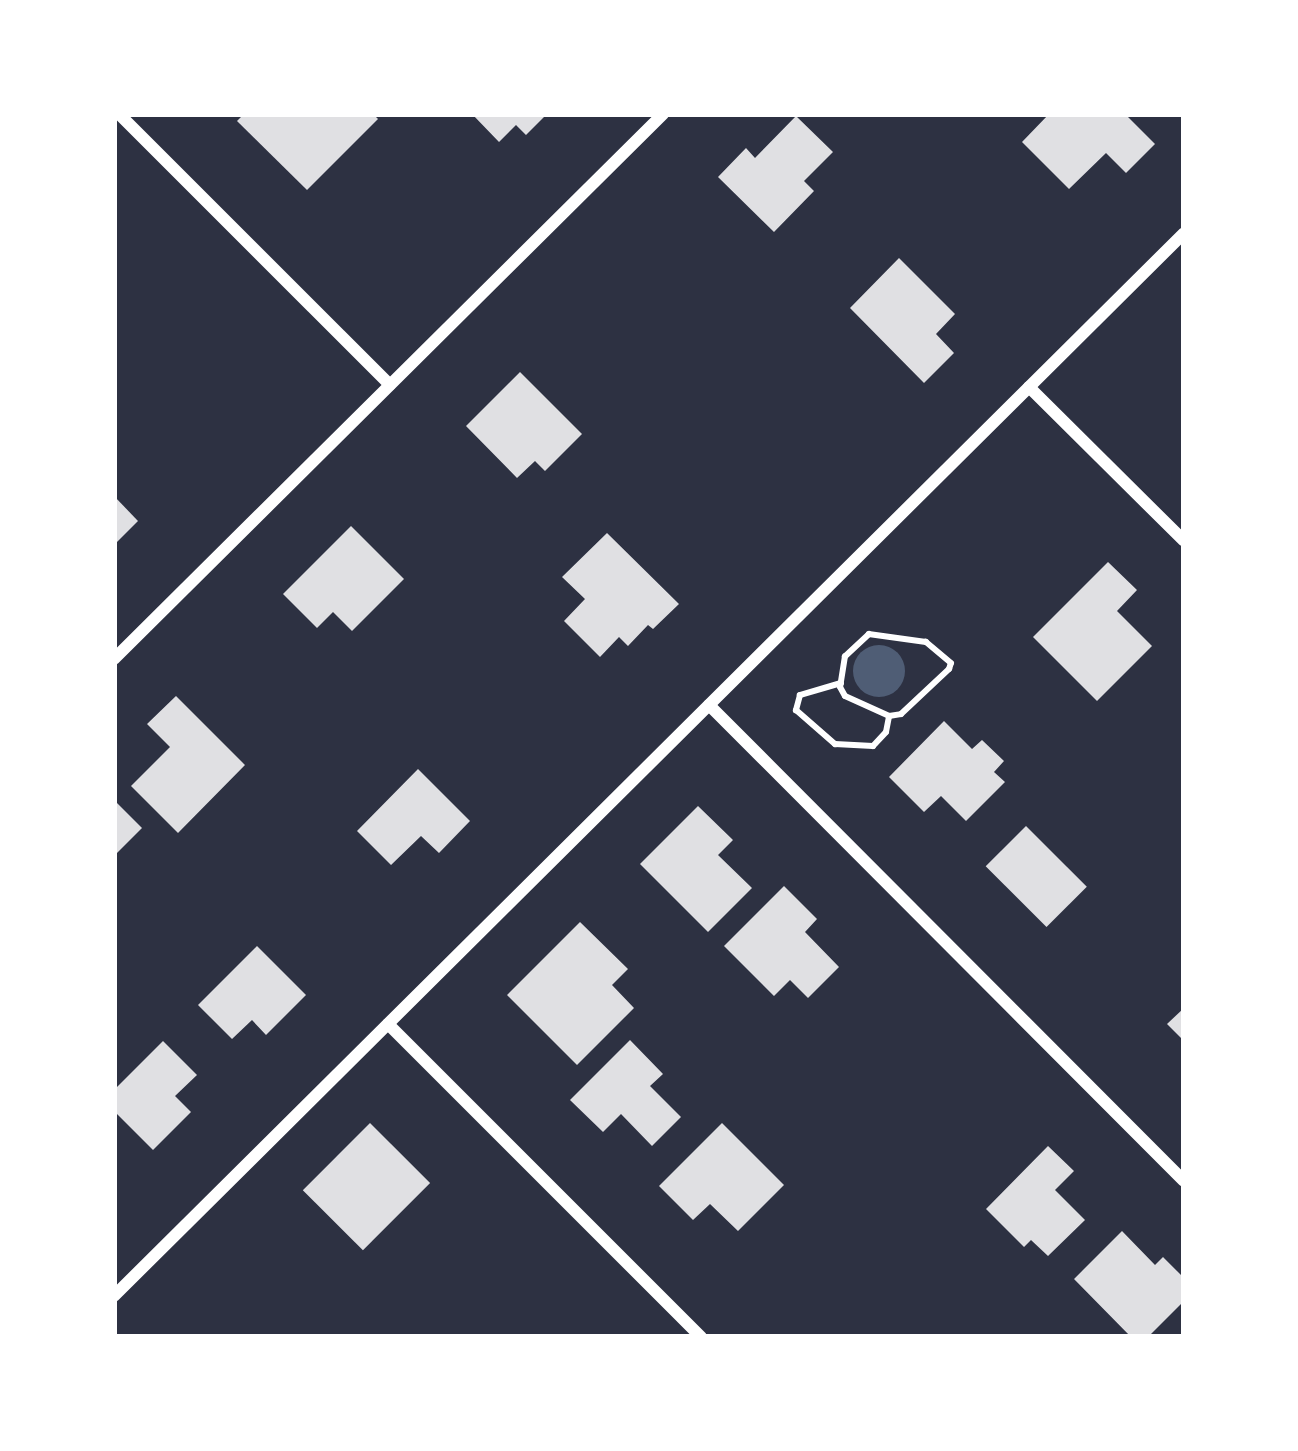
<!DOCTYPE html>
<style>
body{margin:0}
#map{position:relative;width:1298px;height:1451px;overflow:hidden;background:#2d3142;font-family:"Exo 2",sans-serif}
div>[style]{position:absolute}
.water>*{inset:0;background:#4f5d75}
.round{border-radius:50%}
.building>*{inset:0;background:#e0e0e3;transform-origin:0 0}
.path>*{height:6px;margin:-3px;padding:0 3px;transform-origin:3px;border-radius:3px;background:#fff}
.minor>*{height:12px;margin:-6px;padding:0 6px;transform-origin:6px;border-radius:6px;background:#fff}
span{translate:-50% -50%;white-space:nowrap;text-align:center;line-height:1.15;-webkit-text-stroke:10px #fff;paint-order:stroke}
.frame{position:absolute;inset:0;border:117px solid #fff;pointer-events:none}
</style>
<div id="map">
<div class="water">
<i class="round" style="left:853px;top:645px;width:52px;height:52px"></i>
</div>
<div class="building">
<i style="clip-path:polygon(244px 114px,373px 114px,378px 119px,307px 190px,237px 121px)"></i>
<i style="clip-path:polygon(472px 114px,547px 114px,526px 135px,516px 125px,499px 142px)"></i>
<i style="clip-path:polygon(1049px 114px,1125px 114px,1155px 144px,1126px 173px,1106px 153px,1069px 189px,1022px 142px)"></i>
<i style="clip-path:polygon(796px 116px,833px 152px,804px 181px,814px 191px,774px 232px,718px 177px,746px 148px,755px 158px)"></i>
<i style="clip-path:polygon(899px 258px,955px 314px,936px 334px,954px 353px,924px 383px,850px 308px)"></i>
<i style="clip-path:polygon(520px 372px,582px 434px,545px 471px,535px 461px,517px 478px,466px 426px)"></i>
<i style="clip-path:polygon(114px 496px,138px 521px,114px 545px)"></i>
<i style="clip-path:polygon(351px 526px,404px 579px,352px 631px,333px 612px,317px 628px,283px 594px)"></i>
<i style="clip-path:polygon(607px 533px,679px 604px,653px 629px,648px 625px,628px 646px,619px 637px,600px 657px,564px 621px,585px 599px,562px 577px)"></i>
<i style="clip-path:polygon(1108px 562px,1137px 590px,1117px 611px,1152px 646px,1097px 701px,1033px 637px)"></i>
<i style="clip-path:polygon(176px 696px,245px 765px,178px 833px,131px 786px,170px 747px,147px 724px)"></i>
<i style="clip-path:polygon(944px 721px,972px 749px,982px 740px,1004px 761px,994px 772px,1005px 782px,966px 821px,941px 796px,924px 812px,889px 777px)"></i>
<i style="clip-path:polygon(418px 769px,470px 821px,439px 853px,421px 836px,391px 865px,357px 831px)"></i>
<i style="clip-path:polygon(114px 800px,142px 828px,114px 856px)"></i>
<i style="clip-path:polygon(698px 806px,733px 840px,718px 855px,752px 888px,708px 932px,640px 864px)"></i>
<i style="left:1026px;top:826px;width:86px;height:57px;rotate:45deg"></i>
<i style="clip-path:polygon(784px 886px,817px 919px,805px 932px,839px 967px,808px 998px,790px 980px,774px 996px,724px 946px)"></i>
<i style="clip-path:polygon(580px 922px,628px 969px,612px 985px,634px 1008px,577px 1065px,507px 995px)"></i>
<i style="clip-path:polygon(257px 946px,306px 995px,266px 1035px,252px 1020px,232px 1039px,198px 1005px)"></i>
<i style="clip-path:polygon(1184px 1008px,1184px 1041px,1167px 1024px)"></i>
<i style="clip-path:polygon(630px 1040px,663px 1074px,650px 1086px,681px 1117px,652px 1146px,621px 1114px,603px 1132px,570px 1100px)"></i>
<i style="clip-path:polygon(163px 1041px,197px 1075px,175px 1096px,191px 1112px,153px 1150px,114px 1111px,114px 1090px)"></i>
<i style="left:370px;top:1123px;width:85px;height:95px;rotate:45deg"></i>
<i style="clip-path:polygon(722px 1123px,784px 1185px,738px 1231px,710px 1204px,693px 1220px,659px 1186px)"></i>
<i style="clip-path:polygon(1048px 1146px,1074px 1171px,1055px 1190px,1085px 1220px,1048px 1256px,1031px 1240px,1024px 1247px,986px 1209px)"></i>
<i style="clip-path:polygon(1122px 1231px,1155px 1265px,1163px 1257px,1184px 1278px,1184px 1301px,1148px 1337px,1131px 1337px,1074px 1279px)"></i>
</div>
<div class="path">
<i style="left:841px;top:683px;width:43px;rotate:163.7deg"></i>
<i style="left:800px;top:695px;width:16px;rotate:105deg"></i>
<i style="left:796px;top:710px;width:52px;rotate:41.1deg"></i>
<i style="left:835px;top:744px;width:38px;rotate:3deg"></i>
<i style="left:873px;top:746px;width:19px;rotate:-47deg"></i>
<i style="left:886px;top:732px;width:16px;rotate:-79deg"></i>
<i style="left:889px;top:716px;width:12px;rotate:-9deg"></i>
<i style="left:901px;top:714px;width:66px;rotate:-43.2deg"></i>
<i style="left:949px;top:669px;width:6px;rotate:-72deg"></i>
<i style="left:951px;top:663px;width:33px;rotate:-140deg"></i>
<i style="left:926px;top:642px;width:58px;rotate:-172deg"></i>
<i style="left:869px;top:634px;width:33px;rotate:137deg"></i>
<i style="left:845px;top:656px;width:31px;rotate:99deg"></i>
<i style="left:840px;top:687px;width:10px;rotate:61deg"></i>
<i style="left:845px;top:696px;width:48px;rotate:24.4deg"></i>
</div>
<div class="minor">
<i style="left:119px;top:114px;width:383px;rotate:45deg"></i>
<i style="left:1029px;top:387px;width:218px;rotate:44.8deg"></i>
<i style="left:114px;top:659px;width:774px;rotate:-44.79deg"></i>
<i style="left:709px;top:705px;width:672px;rotate:45.06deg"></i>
<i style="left:388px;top:1024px;width:443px;rotate:45deg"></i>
<i style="left:114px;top:1296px;width:1508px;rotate:-44.81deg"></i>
</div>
<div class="frame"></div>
</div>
